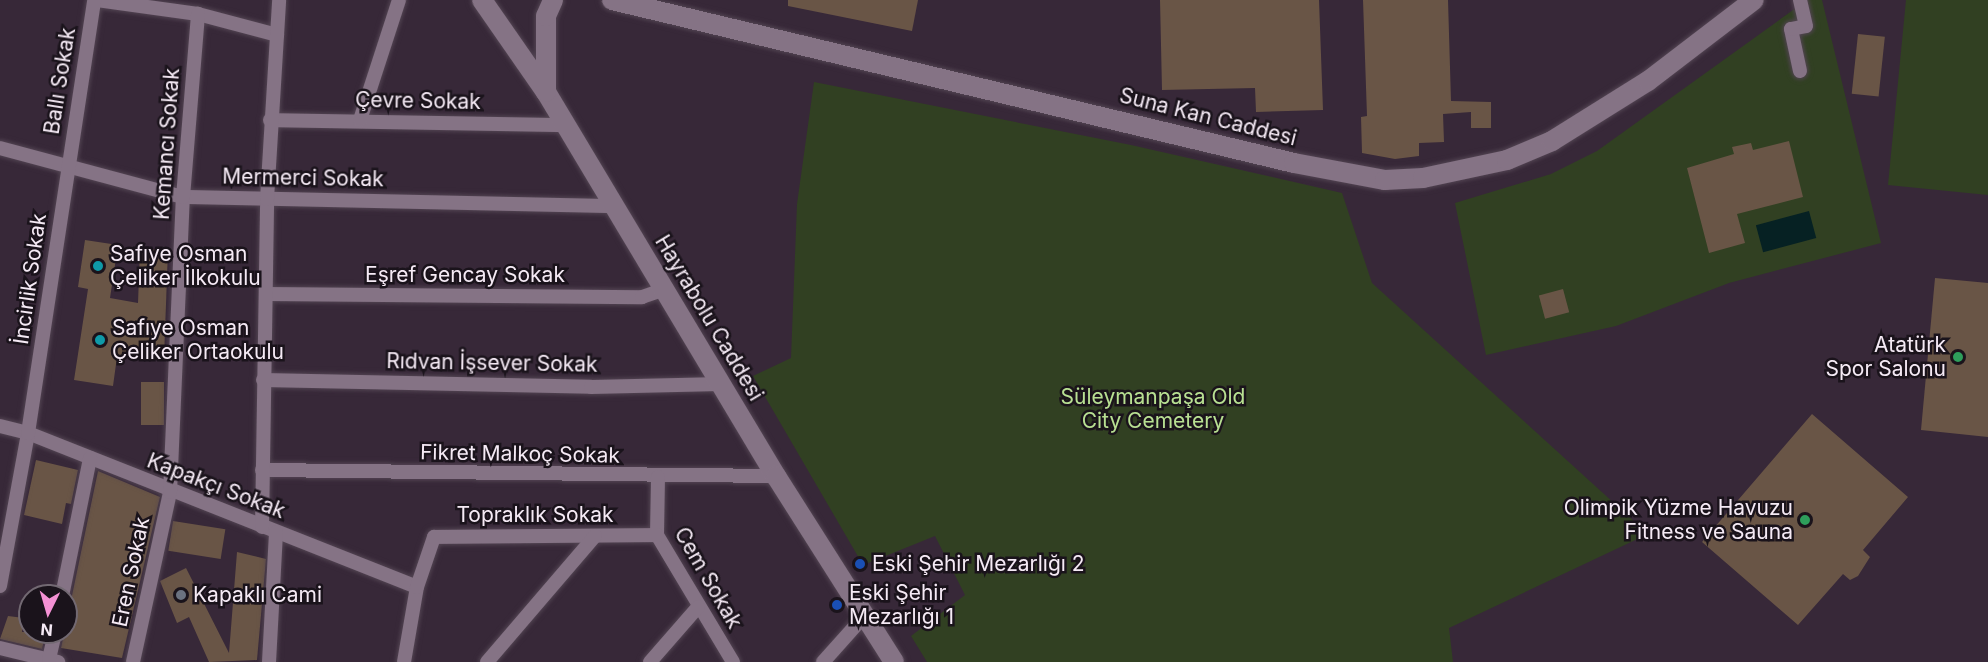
<!DOCTYPE html>
<meta charset="utf-8">
<style>
body{margin:0}
#map{position:relative;width:1988px;height:662px;overflow:hidden;background:#372838;font-family:Inter,sans-serif}
div>[style]{position:absolute}
.green>*{inset:0;background:#314022}
.water>*{inset:0;background:#062123;transform-origin:0 0}
.building>*{inset:0;background:#695546;transform-origin:0 0}
.roads{filter:drop-shadow(0 0 2px #524452) drop-shadow(0 0 2px #524452)}
.street>*{height:14px;margin:-7px;padding:0 7px;transform-origin:7px;border-radius:7px;background:#857385}
.secondary>*{height:20px;margin:-10px;padding:0 10px;transform-origin:10px;border-radius:10px;background:#857385}
.dots>*{width:16px;height:16px;translate:-50% -50%;box-sizing:border-box;border:3px solid #1a131b;border-radius:50%}
span{translate:-50% -50%;white-space:nowrap;text-align:center;line-height:1.15;-webkit-text-stroke:5px #1a131b;paint-order:stroke}
.street-label{font-size:21px;color:#f5eaf5}
.poi-label{font-size:21px;color:#f5eaf5}
.left{translate:0 -50%;text-align:left}
.right{translate:-100% -50%;text-align:right}
.park-label{font-size:21px;color:#b8e092}
.north{position:absolute;left:18px;top:584px;width:60px;height:60px;box-sizing:border-box;background:#1a131b;border:2px solid #726972;border-radius:50%;rotate:185deg;font-size:16px;font-weight:700;line-height:24px;text-align:center;color:#f5eaf5}
.north::after{content:'';display:block;margin:auto;width:21px;height:27px;background:#f491d4;clip-path:polygon(50% 0,100% 100%,50% 72%,0 100%)}
</style>
<div id="map">
<div class="green">
<i style="clip-path:polygon(1807px 0,1822px 0,1881px 243px,1729px 283px,1616px 326px,1486px 355px,1455px 203px,1551px 174px,1597px 151px)"></i>
<i style="clip-path:polygon(1906px 0,1988px 0,1988px 195px,1888px 185px)"></i>
<i style="clip-path:polygon(814px 82px,1131px 145px,1342px 193px,1372px 283px,1648px 534px,1449px 628px,1453px 662px,927px 662px,911px 636px,965px 595px,935px 536px,863px 565px,753px 376px,791px 358px,797px 204px)"></i>
</div>
<div class="water">
<i style="left:1809px;top:211px;width:28px;height:55px;rotate:75deg"></i>
</div>
<div class="building">
<i style="clip-path:polygon(788px 0,918px 0,912px 31px,788px 6px)"></i>
<i style="clip-path:polygon(1160px 0,1319px 0,1323px 110px,1256px 112px,1255px 88px,1162px 90px)"></i>
<i style="clip-path:polygon(1363px 0,1448px 0,1451px 101px,1491px 102px,1491px 128px,1471px 128px,1471px 112px,1443px 114px,1444px 142px,1419px 143px,1419px 156px,1395px 159px,1362px 153px,1361px 117px,1367px 116px)"></i>
<i style="left:1858px;top:34px;width:27px;height:60px;rotate:6deg"></i>
<i style="clip-path:polygon(1789px 141px,1803px 197px,1737px 214px,1745px 243px,1709px 253px,1687px 168px,1734px 154px,1732px 147px,1751px 143px,1753px 150px)"></i>
<i style="clip-path:polygon(85px 240px,118px 245px,110px 298px,138px 303px,140px 249px,168px 250px,164px 359px,117px 357px,113px 386px,74px 380px,88px 289px,78px 287px)"></i>
<i style="clip-path:polygon(1935px 278px,1988px 283px,1988px 437px,1921px 430px)"></i>
<i style="left:1563px;top:289px;width:24px;height:25px;rotate:75deg"></i>
<i style="left:141px;top:382px;width:23px;height:43px"></i>
<i style="clip-path:polygon(1812px 414px,1908px 497px,1863px 550px,1870px 557px,1858px 576px,1850px 580px,1843px 574px,1798px 625px,1702px 542px)"></i>
<i style="clip-path:polygon(36px 460px,78px 470px,71px 504px,66px 503px,62px 524px,24px 515px)"></i>
<i style="clip-path:polygon(98px 471px,160px 497px,122px 658px,61px 648px)"></i>
<i style="left:173px;top:521px;width:53px;height:30px;rotate:9deg"></i>
<i style="clip-path:polygon(237px 552px,266px 559px,257px 660px,209px 662px,189px 617px,177px 623px,160px 581px,186px 568px,229px 653px)"></i>
<i style="clip-path:polygon(8px 616px,24px 618px,22px 632px,46px 632px,42px 649px,0 639px)"></i>
</div>
<div class="roads">
<div class="street">
<i style="left:97px;top:0;width:102px;rotate:7.9deg"></i>
<i style="left:198px;top:14px;width:82px;rotate:14.9deg"></i>
<i style="left:1800px;top:71px;width:43px;rotate:-102.1deg"></i>
<i style="left:1791px;top:29px;width:15px;rotate:-11deg"></i>
<i style="left:1806px;top:26px;width:27px;rotate:-103deg"></i>
<i style="left:270px;top:120px;width:294px;rotate:1deg"></i>
<i style="left:360px;top:120px;width:126px;rotate:-72deg"></i>
<i style="left:0;top:148px;width:189px;rotate:15deg"></i>
<i style="left:183px;top:197px;width:429px;rotate:1.2deg"></i>
<i style="left:266px;top:294px;width:376px;rotate:0.5deg"></i>
<i style="left:642px;top:297px;width:21px;rotate:-19deg"></i>
<i style="left:263px;top:380px;width:328px;rotate:1.2deg"></i>
<i style="left:591px;top:387px;width:130px;rotate:-1.3deg"></i>
<i style="left:0;top:426px;width:29px;rotate:14deg"></i>
<i style="left:28px;top:433px;width:418px;rotate:21.6deg"></i>
<i style="left:262px;top:470px;width:514px;rotate:0.67deg"></i>
<i style="left:658px;top:477px;width:58px;rotate:91deg"></i>
<i style="left:657px;top:535px;width:148px;rotate:59.1deg"></i>
<i style="left:262px;top:527px;width:328px;rotate:-89.1deg"></i>
<i style="left:267px;top:199px;width:199px;rotate:-86.5deg"></i>
<i style="left:0;top:586px;width:156px;rotate:-79.6deg"></i>
<i style="left:28px;top:433px;width:438px;rotate:-81.3deg"></i>
<i style="left:62px;top:596px;width:141px;rotate:-78.5deg"></i>
<i style="left:0;top:648px;width:60px;rotate:13.6deg"></i>
<i style="left:49px;top:659px;width:28px;rotate:-77deg"></i>
<i style="left:133px;top:662px;width:174px;rotate:-77.7deg"></i>
<i style="left:170px;top:492px;width:295px;rotate:-87.5deg"></i>
<i style="left:183px;top:197px;width:184px;rotate:-85.3deg"></i>
<i style="left:269px;top:662px;width:130px;rotate:-86.9deg"></i>
<i style="left:404px;top:662px;width:76px;rotate:-80.2deg"></i>
<i style="left:417px;top:587px;width:53px;rotate:-71.2deg"></i>
<i style="left:434px;top:537px;width:223px;rotate:-0.5deg"></i>
<i style="left:487px;top:662px;width:166px;rotate:-49.4deg"></i>
<i style="left:650px;top:662px;width:73px;rotate:-48.9deg"></i>
<i style="left:823px;top:662px;width:63px;rotate:-48.2deg"></i>
</div>
<div class="secondary">
<i style="left:482px;top:0;width:112px;rotate:55.2deg"></i>
<i style="left:546px;top:92px;width:448px;rotate:59.1deg"></i>
<i style="left:776px;top:476px;width:220px;rotate:57.6deg"></i>
<i style="left:612px;top:0;width:701px;rotate:13.44deg"></i>
<i style="left:1294px;top:163px;width:93px;rotate:10.6deg"></i>
<i style="left:1385px;top:180px;width:38px;rotate:-3deg"></i>
<i style="left:1423px;top:178px;width:86px;rotate:-12.1deg"></i>
<i style="left:1507px;top:160px;width:49px;rotate:-22.9deg"></i>
<i style="left:1552px;top:141px;width:113px;rotate:-32deg"></i>
<i style="left:1648px;top:81px;width:133px;rotate:-37.4deg"></i>
<i style="left:546px;top:92px;width:76px;rotate:-90deg"></i>
<i style="left:546px;top:16px;width:17px;rotate:-66deg"></i>
</div>
</div>
<div class="dots">
<i style="left:98px;top:266px;background:#0f9aa8"></i>
<i style="left:100px;top:340px;background:#0f9aa8"></i>
<i style="left:1958px;top:357px;background:#2e9e5b"></i>
<i style="left:1805px;top:520px;background:#2e9e5b"></i>
<i style="left:860px;top:564px;background:#1a4fb4"></i>
<i style="left:181px;top:595px;background:#6b7280"></i>
<i style="left:837px;top:605px;background:#1a4fb4"></i>
</div>
<div class="street-label">
<span style="left:60px;top:81px;rotate:-81deg">Ballı Sokak</span>
<span style="left:418px;top:101px;rotate:1deg">Çevre Sokak</span>
<span style="left:1208px;top:117px;rotate:14deg">Suna Kan Caddesi</span>
<span style="left:167px;top:144px;rotate:-86deg">Kemancı Sokak</span>
<span style="left:303px;top:178px;rotate:1deg">Mermerci Sokak</span>
<span style="left:465px;top:275px">Eşref Gencay Sokak</span>
<span style="left:30px;top:279px;rotate:-82deg">İncirlik Sokak</span>
<span style="left:709px;top:318px;rotate:59deg">Hayrabolu Caddesi</span>
<span style="left:492px;top:363px;rotate:1deg">Rıdvan İşsever Sokak</span>
<span style="left:520px;top:454px;rotate:1deg">Fikret Malkoç Sokak</span>
<span style="left:216px;top:486px;rotate:21deg">Kapakçı Sokak</span>
<span style="left:535px;top:515px">Topraklık Sokak</span>
<span style="left:131px;top:572px;rotate:-78deg">Eren Sokak</span>
<span style="left:708px;top:578px;rotate:60deg">Cem Sokak</span>
</div>
<div class="poi-label">
<span class="left" style="left:110px;top:266px">Safıye Osman<br>Çeliker İlkokulu</span>
<span class="left" style="left:112px;top:340px">Safıye Osman<br>Çeliker Ortaokulu</span>
<span class="right" style="left:1946px;top:357px">Atatürk<br>Spor Salonu</span>
<span class="right" style="left:1793px;top:520px">Olimpik Yüzme Havuzu<br>Fitness ve Sauna</span>
<span class="left" style="left:872px;top:564px">Eski Şehir Mezarlığı 2</span>
<span class="left" style="left:849px;top:605px">Eski Şehir<br>Mezarlığı 1</span>
<span class="left" style="left:193px;top:595px">Kapaklı Cami</span>
</div>
<div class="park-label">
<span style="left:1153px;top:409px">Süleymanpaşa Old<br>City Cemetery</span>
</div>
<div class="north">N</div>
</div>
